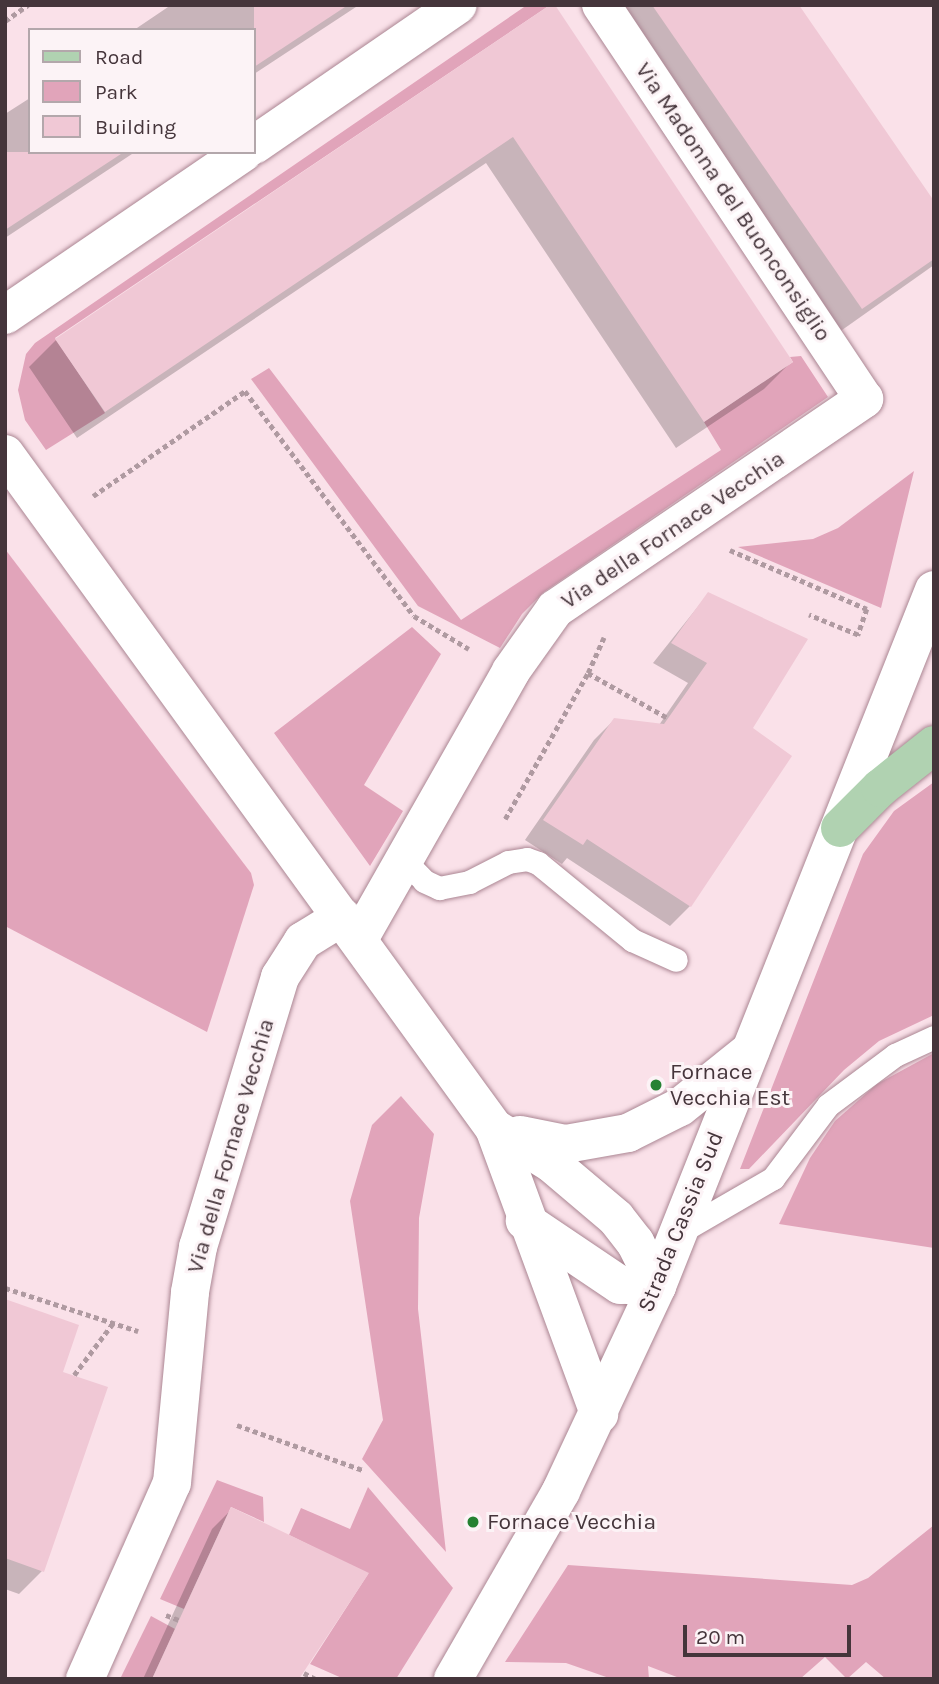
<!DOCTYPE html>
<style>
body{margin:0}
#map{position:relative;width:939px;height:1684px;overflow:hidden;background:#fae1e9;font-family:Karla,sans-serif}
div>[style]{position:absolute}
.green>*{inset:0;background:#e1a4ba}
.shadow>*{inset:0;background:#0003}
.building>*{inset:0;background:#f0c8d5}
.path>*{height:4.5px;margin-top:-2.25px;transform-origin:0;background:repeating-linear-gradient(90deg,#af9aa1 0 5px,transparent 0 8.5px)}
.roads{filter:drop-shadow(0 0 2px #ab8693) drop-shadow(0 0 2px #ab8693)}
.lane>*{height:23px;margin:-11.5px;padding:0 11.5px;transform-origin:11.5px;border-radius:11.5px;background:#fff}
.street>*{height:38px;margin:-19px;padding:0 19px;transform-origin:19px;border-radius:19px;background:#fff}
.secondary>*{height:38px;margin:-19px;padding:0 19px;transform-origin:19px;border-radius:19px;background:#fff}
.primary>*{height:38px;margin:-19px;padding:0 19px;transform-origin:19px;border-radius:19px;background:#b0d2b1}
.dots>*{width:19px;height:19px;translate:-50% -50%;box-sizing:border-box;border:4px solid #fcf3f6;border-radius:50%}
span{translate:-50% -50%;white-space:nowrap;text-align:center;line-height:1.15;-webkit-text-stroke:6px #fcf3f6;paint-order:stroke}
.street-label{font-size:23px;color:#45353b}
.poi-label{font-size:23px;color:#45353b}
.left{translate:0 -50%;text-align:left}
.frame{position:absolute;inset:0;border:7px solid #45353b;pointer-events:none}
.legend{position:absolute;left:28px;top:28px;width:228px;height:126px;box-sizing:border-box;background:#fcf3f6;border:2px solid #b3a7ab;margin:0;padding:9px 12px;list-style:none;font-size:21px;color:#45353b}
.legend li{display:flex;align-items:center;gap:14px;height:35px}
.legend b{width:35px;border:2px solid #b3a7ab}
.scale{position:absolute;left:683px;top:1625px;width:168px;height:32px;box-sizing:border-box;border:4px solid #45353b;border-top:0;padding-left:9px;font-size:21px;line-height:24px;white-space:nowrap;color:#45353b;-webkit-text-stroke:5px #fcf3f6;paint-order:stroke}
</style>
<div id="map">
<div class="green">
<i style="clip-path:polygon(527px 5px,550px 5px,55px 338px,105px 413px,46px 450px,25px 420px,18px 390px,26px 354px,35px 343px)"></i>
<i style="clip-path:polygon(801px 356px,828px 397px,544px 592px,522px 614px,500px 648px,418px 606px,251px 379px,269px 368px,461px 620px,721px 450px,704px 422px,793px 362px,790px 357px)"></i>
<i style="clip-path:polygon(914px 471px,881px 608px,738px 547px,813px 539px,838px 528px)"></i>
<i style="clip-path:polygon(5px 549px,251px 873px,254px 885px,207px 1032px,5px 926px)"></i>
<i style="clip-path:polygon(412px 627px,441px 654px,364px 785px,403px 811px,370px 866px,274px 733px)"></i>
<i style="clip-path:polygon(934px 782px,934px 1015px,879px 1041px,844px 1070px,749px 1169px,740px 1169px,863px 854px,894px 811px)"></i>
<i style="clip-path:polygon(934px 1053px,934px 1248px,779px 1224px,810px 1158px,835px 1121px,877px 1084px)"></i>
<i style="clip-path:polygon(401px 1096px,434px 1134px,419px 1218px,418px 1309px,446px 1552px,362px 1459px,383px 1420px,350px 1201px,372px 1125px)"></i>
<i style="clip-path:polygon(217px 1480px,263px 1497px,264px 1522px,231px 1507px,184px 1609px,160px 1599px)"></i>
<i style="clip-path:polygon(368px 1487px,453px 1588px,396px 1679px,344px 1679px,310px 1664px,368px 1574px,289px 1535px,301px 1508px,350px 1529px)"></i>
<i style="clip-path:polygon(934px 1525px,934px 1679px,886px 1679px,866px 1662px,847px 1679px,825px 1657px,800px 1679px,682px 1679px,648px 1666px,649px 1679px,612px 1679px,566px 1663px,505px 1662px,568px 1565px,852px 1585px,868px 1578px)"></i>
<i style="clip-path:polygon(151px 1616px,175px 1629px,152px 1679px,120px 1679px)"></i>
</div>
<div class="shadow">
<i style="clip-path:polygon(171px 5px,359px 5px,254px 74px,254px 30px,134px 30px)"></i>
<i style="clip-path:polygon(553px 5px,791px 362px,764px 389px,676px 448px,486px 163px,77px 438px,29px 367px,56px 340px)"></i>
<i style="clip-path:polygon(607px 5px,796px 5px,934px 204px,934px 265px,835px 335px)"></i>
<i style="clip-path:polygon(30px 98px,30px 152px,135px 152px,5px 238px,5px 114px)"></i>
<i style="clip-path:polygon(708px 594px,751px 728px,690px 906px,670px 926px,567px 858px,562px 864px,525px 840px,594px 740px,614px 720px,659px 725px,688px 683px,653px 663px)"></i>
<i style="clip-path:polygon(5px 1301px,61px 1373px,42px 1571px,19px 1594px,5px 1589px)"></i>
<i style="clip-path:polygon(232px 1509px,298px 1679px,143px 1679px,212px 1529px)"></i>
</div>
<div class="building">
<i style="clip-path:polygon(254px 5px,348px 5px,254px 67px)"></i>
<i style="clip-path:polygon(550px 5px,555px 5px,793px 362px,704px 422px,513px 137px,105px 412px,55px 339px)"></i>
<i style="clip-path:polygon(652px 5px,799px 5px,934px 201px,934px 259px,862px 309px)"></i>
<i style="clip-path:polygon(5px 152px,124px 152px,5px 230px)"></i>
<i style="clip-path:polygon(708px 592px,808px 639px,753px 728px,792px 756px,691px 907px,587px 839px,583px 845px,543px 820px,614px 718px,664px 724px,707px 663px,671px 643px)"></i>
<i style="clip-path:polygon(5px 1299px,79px 1325px,63px 1372px,108px 1387px,44px 1572px,5px 1558px)"></i>
<i style="clip-path:polygon(231px 1507px,369px 1573px,299px 1679px,152px 1679px)"></i>
</div>
<div class="path">
<i style="left:5px;top:21px;width:28px;rotate:-35deg"></i>
<i style="left:93px;top:496px;width:185px;rotate:-34.6deg"></i>
<i style="left:245px;top:391px;width:281px;rotate:53.1deg"></i>
<i style="left:414px;top:616px;width:64px;rotate:31deg"></i>
<i style="left:730px;top:550px;width:149px;rotate:23.3deg"></i>
<i style="left:867px;top:609px;width:28px;rotate:109deg"></i>
<i style="left:858px;top:635px;width:53px;rotate:-157.8deg"></i>
<i style="left:588px;top:673px;width:92px;rotate:29.4deg"></i>
<i style="left:505px;top:819px;width:168px;rotate:-60.4deg"></i>
<i style="left:588px;top:673px;width:39px;rotate:-66deg"></i>
<i style="left:5px;top:1288px;width:140px;rotate:17.9deg"></i>
<i style="left:74px;top:1375px;width:65px;rotate:-53.1deg"></i>
<i style="left:237px;top:1425px;width:134px;rotate:19.7deg"></i>
<i style="left:166px;top:1615px;width:14px;rotate:21deg"></i>
<i style="left:304px;top:1673px;width:13px;rotate:27deg"></i>
<i style="left:541px;top:1679px;width:24px"></i>
</div>
<div class="roads">
<div class="lane">
<i style="left:404px;top:860px;width:29px;rotate:46deg"></i>
<i style="left:424px;top:881px;width:17px;rotate:25deg"></i>
<i style="left:439px;top:888px;width:31px;rotate:-11deg"></i>
<i style="left:469px;top:882px;width:44px;rotate:-27.1deg"></i>
<i style="left:508px;top:862px;width:19px;rotate:-9deg"></i>
<i style="left:527px;top:859px;width:12px;rotate:20deg"></i>
<i style="left:538px;top:863px;width:122px;rotate:39.3deg"></i>
<i style="left:632px;top:940px;width:48px;rotate:24.4deg"></i>
<i style="left:680px;top:1232px;width:108px;rotate:-30.1deg"></i>
<i style="left:773px;top:1178px;width:91px;rotate:-53deg"></i>
<i style="left:828px;top:1105px;width:84px;rotate:-36.7deg"></i>
<i style="left:895px;top:1055px;width:43px;rotate:-24.8deg"></i>
</div>
<div class="street">
<i style="left:254px;top:145px;width:247px;rotate:-34.5deg"></i>
<i style="left:5px;top:315px;width:289px;rotate:-34.3deg"></i>
<i style="left:5px;top:454px;width:833px;rotate:54.04deg"></i>
<i style="left:494px;top:1128px;width:305px;rotate:69.8deg"></i>
<i style="left:359px;top:939px;width:308px;rotate:-60.4deg"></i>
<i style="left:511px;top:671px;width:76px;rotate:-54.6deg"></i>
<i style="left:555px;top:609px;width:374px;rotate:-34.2deg"></i>
<i style="left:864px;top:399px;width:474px;rotate:-123.7deg"></i>
<i style="left:494px;top:1128px;width:67px;rotate:31.6deg"></i>
<i style="left:551px;top:1163px;width:85px;rotate:40.2deg"></i>
<i style="left:616px;top:1218px;width:31px;rotate:52deg"></i>
<i style="left:635px;top:1242px;width:49px;rotate:63.4deg"></i>
<i style="left:657px;top:1286px;width:37px;rotate:-178deg"></i>
<i style="left:620px;top:1285px;width:115px;rotate:-146deg"></i>
<i style="left:520px;top:1135px;width:47px;rotate:11.1deg"></i>
<i style="left:566px;top:1144px;width:63px;rotate:-10.1deg"></i>
<i style="left:628px;top:1133px;width:58px;rotate:-26.6deg"></i>
<i style="left:680px;top:1107px;width:90px;rotate:-38.7deg"></i>
<i style="left:85px;top:1679px;width:214px;rotate:-66.1deg"></i>
<i style="left:172px;top:1483px;width:192px;rotate:-84.6deg"></i>
<i style="left:190px;top:1292px;width:46px;rotate:-79.9deg"></i>
<i style="left:198px;top:1247px;width:282px;rotate:-73.1deg"></i>
<i style="left:280px;top:977px;width:43px;rotate:-57.4deg"></i>
<i style="left:303px;top:941px;width:46px;rotate:-31.6deg"></i>
</div>
<div class="secondary">
<i style="left:453px;top:1679px;width:217px;rotate:-60.1deg"></i>
<i style="left:561px;top:1491px;width:226px;rotate:-64.9deg"></i>
<i style="left:657px;top:1286px;width:749px;rotate:-68.3deg"></i>
</div>
<div class="primary">
<i style="left:840px;top:828px;width:57px;rotate:-45deg"></i>
<i style="left:880px;top:788px;width:69px;rotate:-38.5deg"></i>
</div>
</div>
<div class="dots">
<i style="left:656px;top:1085px;background:#258132"></i>
<i style="left:473px;top:1522px;background:#258132"></i>
</div>
<div class="street-label">
<span style="left:733px;top:202px;rotate:56deg">Via Madonna del Buonconsiglio</span>
<span style="left:673px;top:530px;rotate:-34deg">Via della Fornace Vecchia</span>
<span style="left:231px;top:1146px;rotate:-74deg">Via della Fornace Vecchia</span>
<span style="left:681px;top:1222px;rotate:-68deg">Strada Cassia Sud</span>
</div>
<div class="poi-label">
<span class="left" style="left:670px;top:1085px">Fornace<br>Vecchia Est</span>
<span class="left" style="left:487px;top:1522px">Fornace Vecchia</span>
</div>
<div class="frame"></div>
<ul class="legend">
<li><b style="height:9px;background:#b0d2b1"></b>Road</li>
<li><b style="height:19px;background:#e1a4ba"></b>Park</li>
<li><b style="height:19px;background:#f0c8d5"></b>Building</li>
</ul>
<div class="scale">20 m</div>
</div>
